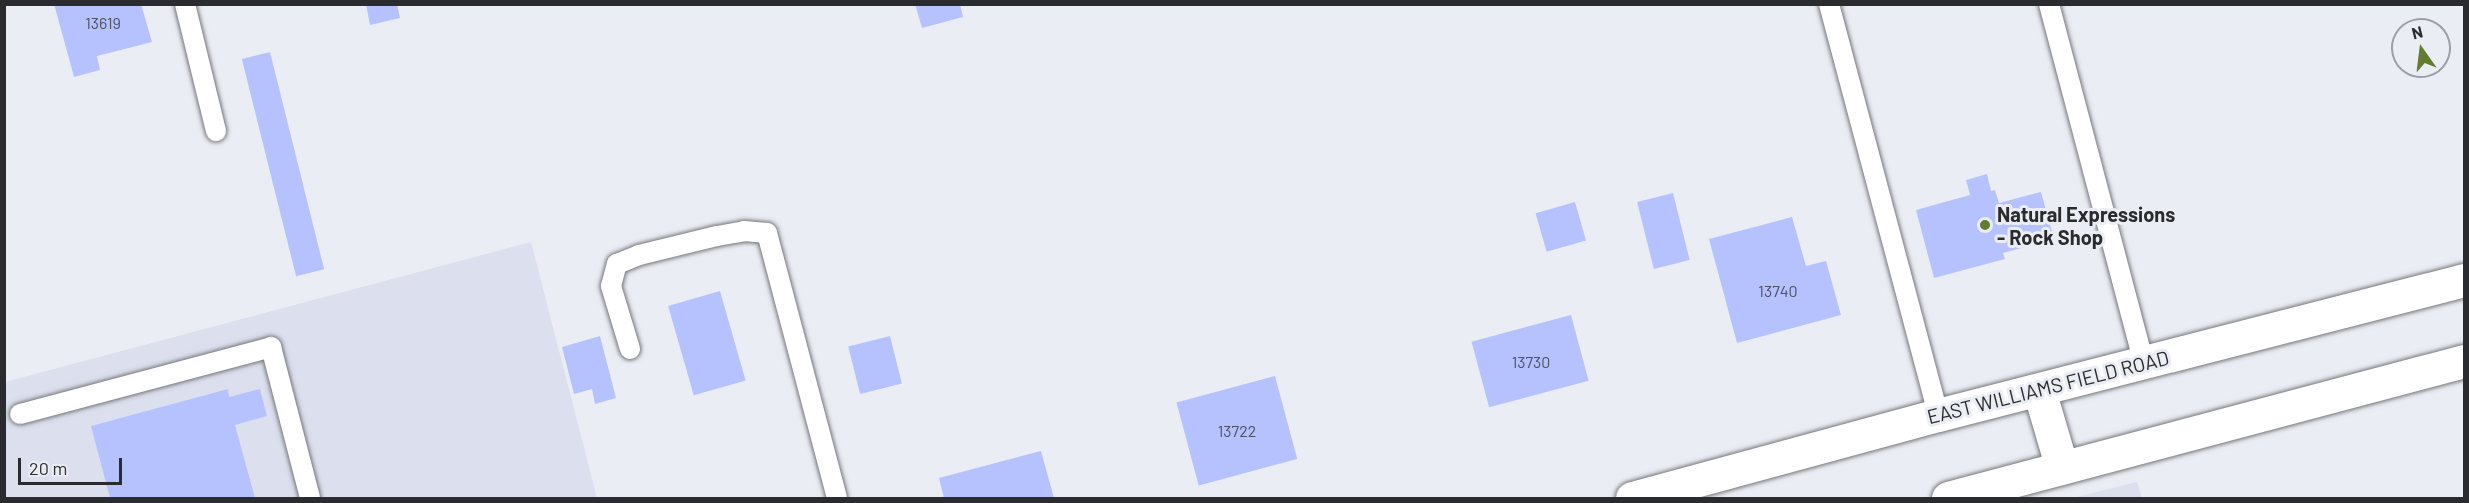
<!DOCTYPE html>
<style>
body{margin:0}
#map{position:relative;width:2469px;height:503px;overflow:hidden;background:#ebedf4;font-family:Barlow,sans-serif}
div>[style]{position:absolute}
.built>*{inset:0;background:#dce0ee}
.building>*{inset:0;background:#b5c2fe;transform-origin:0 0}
.roads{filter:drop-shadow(0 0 2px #76777d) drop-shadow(0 0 2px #76777d)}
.lane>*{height:20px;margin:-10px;padding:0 10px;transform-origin:10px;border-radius:10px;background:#fff}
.secondary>*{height:33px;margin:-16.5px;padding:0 16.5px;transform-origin:16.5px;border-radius:16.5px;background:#fff}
.dots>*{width:16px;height:16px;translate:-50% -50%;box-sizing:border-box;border:3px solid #ebedf4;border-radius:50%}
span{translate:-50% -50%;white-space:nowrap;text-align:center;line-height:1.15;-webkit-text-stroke:6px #ebedf4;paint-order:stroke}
.number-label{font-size:16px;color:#4d5162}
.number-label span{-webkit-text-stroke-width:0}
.poi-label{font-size:20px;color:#2a2b2e;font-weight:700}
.left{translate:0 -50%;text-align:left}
.street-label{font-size:20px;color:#2a2b2e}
.frame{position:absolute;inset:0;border:6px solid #2a2b2e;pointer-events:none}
.north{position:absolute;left:2391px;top:18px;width:60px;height:60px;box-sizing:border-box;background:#ebedf4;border:2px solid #9e9fa5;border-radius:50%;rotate:346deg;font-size:16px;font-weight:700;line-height:24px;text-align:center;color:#2a2b2e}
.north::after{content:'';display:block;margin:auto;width:21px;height:27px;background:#637c2f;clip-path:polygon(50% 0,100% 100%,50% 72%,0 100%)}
.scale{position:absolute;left:18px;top:458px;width:104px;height:27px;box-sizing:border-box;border:3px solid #2a2b2e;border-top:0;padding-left:8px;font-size:18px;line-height:21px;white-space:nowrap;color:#2a2b2e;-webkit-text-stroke:4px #ebedf4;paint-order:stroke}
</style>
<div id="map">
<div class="built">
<i style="clip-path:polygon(531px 242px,597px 498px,5px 498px,5px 382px)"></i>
<i style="clip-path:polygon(2137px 482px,2142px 498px,2073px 498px)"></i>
</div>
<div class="building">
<i style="clip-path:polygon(54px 4px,141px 4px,152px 42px,97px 56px,100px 70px,74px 77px)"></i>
<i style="clip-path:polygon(366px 4px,397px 4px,400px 18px,370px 25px)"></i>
<i style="clip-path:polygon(915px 4px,960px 4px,963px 17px,922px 28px)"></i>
<i style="left:270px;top:52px;width:224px;height:29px;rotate:76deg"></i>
<i style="clip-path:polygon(1987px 174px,1991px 191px,1995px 190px,1999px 203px,2041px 192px,2054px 239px,2003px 253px,2005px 259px,1934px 278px,1916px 210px,1970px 195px,1966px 180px)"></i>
<i style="left:1673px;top:193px;width:69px;height:37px;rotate:76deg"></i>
<i style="left:1575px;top:202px;width:40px;height:41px;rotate:74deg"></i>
<i style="clip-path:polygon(1792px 217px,1806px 266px,1826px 261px,1841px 315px,1737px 343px,1709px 239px)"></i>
<i style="left:720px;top:291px;width:93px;height:54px;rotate:74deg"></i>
<i style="left:1571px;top:315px;width:68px;height:103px;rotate:75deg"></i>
<i style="clip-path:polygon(600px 336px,616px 398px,595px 404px,592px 389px,574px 394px,562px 347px)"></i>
<i style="left:890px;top:336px;width:49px;height:43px;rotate:76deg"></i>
<i style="left:1275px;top:376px;width:86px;height:102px;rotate:75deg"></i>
<i style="clip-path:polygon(228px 389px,229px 397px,260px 389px,267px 416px,235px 425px,255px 498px,110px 498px,91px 426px)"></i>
<i style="clip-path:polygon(1041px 451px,1054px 498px,944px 498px,939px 478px)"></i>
</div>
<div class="roads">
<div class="lane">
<i style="left:185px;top:4px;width:131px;rotate:76.3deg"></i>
<i style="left:1829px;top:4px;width:425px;rotate:75.1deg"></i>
<i style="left:2049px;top:4px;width:371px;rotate:75.2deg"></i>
<i style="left:630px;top:349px;width:66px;rotate:-106.8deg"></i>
<i style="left:611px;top:286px;width:23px;rotate:-75deg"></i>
<i style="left:617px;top:264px;width:24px;rotate:-22deg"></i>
<i style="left:639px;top:255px;width:80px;rotate:-13.7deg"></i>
<i style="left:717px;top:236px;width:27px;rotate:-10deg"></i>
<i style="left:744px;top:231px;width:23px;rotate:5deg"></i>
<i style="left:767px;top:233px;width:274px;rotate:75.2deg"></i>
<i style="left:20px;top:414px;width:260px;rotate:-14.9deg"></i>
<i style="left:271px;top:347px;width:156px;rotate:75.5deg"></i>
</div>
<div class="secondary">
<i style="left:2039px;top:390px;width:81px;rotate:73.6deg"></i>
<i style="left:1632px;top:498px;width:317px;rotate:-15.2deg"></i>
<i style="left:1938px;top:415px;width:543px;rotate:-14.39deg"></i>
<i style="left:1948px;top:498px;width:534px;rotate:-14.87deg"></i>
</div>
</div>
<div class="dots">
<i style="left:1985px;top:225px;background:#637c2f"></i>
</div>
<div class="number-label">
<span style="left:103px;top:23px">13619</span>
<span style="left:1778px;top:291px">13740</span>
<span style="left:1531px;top:362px">13730</span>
<span style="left:1237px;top:431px">13722</span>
</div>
<div class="poi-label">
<span class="left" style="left:1997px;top:226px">Natural Expressions<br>- Rock Shop</span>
</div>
<div class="street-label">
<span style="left:2048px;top:387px;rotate:-14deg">EAST WILLIAMS FIELD ROAD</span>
</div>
<div class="frame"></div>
<div class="north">N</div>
<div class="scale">20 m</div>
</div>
